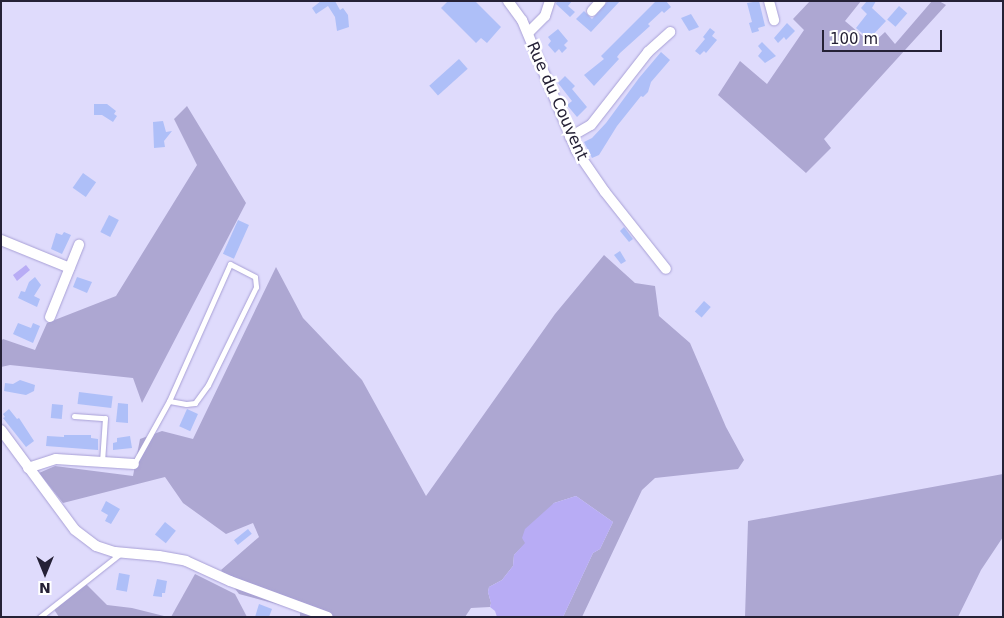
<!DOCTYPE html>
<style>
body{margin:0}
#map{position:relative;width:1004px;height:618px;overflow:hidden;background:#dfdbfc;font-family:"DejaVu Sans",sans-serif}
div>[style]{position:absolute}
.green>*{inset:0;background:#ada7d2}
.water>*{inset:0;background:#b8acf5}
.building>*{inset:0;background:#aebff8;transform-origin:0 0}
.roads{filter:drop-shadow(0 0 1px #a8a0d6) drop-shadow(0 0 1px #a8a0d6)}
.lane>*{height:5px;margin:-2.5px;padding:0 2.5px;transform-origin:2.5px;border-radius:2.5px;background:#fff}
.street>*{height:10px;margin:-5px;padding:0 5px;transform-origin:5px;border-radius:5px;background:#fff}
span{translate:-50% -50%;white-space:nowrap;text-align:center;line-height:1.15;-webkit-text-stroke:5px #fff;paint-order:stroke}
.street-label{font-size:16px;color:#252136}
.frame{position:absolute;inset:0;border:2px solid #252136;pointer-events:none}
.north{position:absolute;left:20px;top:548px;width:50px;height:50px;-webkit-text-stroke:4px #fff;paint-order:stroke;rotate:180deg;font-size:14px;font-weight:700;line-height:20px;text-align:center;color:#252136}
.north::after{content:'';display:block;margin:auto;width:18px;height:22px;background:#252136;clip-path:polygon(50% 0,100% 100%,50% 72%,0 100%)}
.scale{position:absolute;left:822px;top:30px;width:120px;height:22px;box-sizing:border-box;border:2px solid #252136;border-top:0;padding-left:6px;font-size:15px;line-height:18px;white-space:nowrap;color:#252136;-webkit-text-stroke:4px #fff;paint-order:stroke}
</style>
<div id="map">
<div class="green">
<i style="clip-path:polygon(810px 1px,861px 1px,845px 21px,872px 44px,885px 32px,895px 44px,932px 1px,939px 1px,946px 5px,824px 139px,831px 148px,806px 173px,718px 95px,740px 61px,767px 84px,804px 30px,793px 19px)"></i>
<i style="clip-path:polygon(187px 106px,246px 203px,142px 403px,133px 378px,10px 365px,1px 367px,1px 341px,3px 339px,35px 350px,47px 323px,116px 296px,197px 165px,174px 119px)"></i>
<i style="clip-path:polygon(604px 255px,635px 283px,655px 286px,659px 316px,690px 343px,726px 427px,744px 460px,738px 469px,655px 478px,642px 490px,582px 617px,563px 617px,593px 553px,600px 549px,613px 522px,576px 496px,554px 503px,526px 543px,514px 555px,513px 566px,502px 580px,489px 587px,488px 592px,491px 603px,490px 607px,471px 608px,465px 617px,300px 617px,300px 610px,239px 594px,221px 570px,259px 537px,253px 523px,226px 534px,183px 503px,165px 477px,63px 503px,39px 473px,55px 466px,133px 476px,140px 439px,162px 431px,193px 439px,276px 267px,303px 318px,362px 380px,426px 496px,555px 314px)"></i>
<i style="clip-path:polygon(1003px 474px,1003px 537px,981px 570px,958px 617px,745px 617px,748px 521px)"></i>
<i style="clip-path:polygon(195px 574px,235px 594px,247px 617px,171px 617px)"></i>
<i style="clip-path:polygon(85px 583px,107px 605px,132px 608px,168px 617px,59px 617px,53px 608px)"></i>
</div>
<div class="water">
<i style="clip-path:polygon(26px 265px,30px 270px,17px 281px,13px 275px)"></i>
<i style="clip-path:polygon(576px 496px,613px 522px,600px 549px,593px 553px,563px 617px,497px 617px,495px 611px,490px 607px,491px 603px,488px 592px,489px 587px,502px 580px,513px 566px,514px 555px,525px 543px,522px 538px,525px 529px,554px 503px)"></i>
</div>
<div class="building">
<i style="clip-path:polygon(321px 1px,335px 1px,340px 10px,343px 8px,348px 15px,349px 27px,337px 31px,335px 17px,328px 6px,316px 14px,312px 8px)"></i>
<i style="clip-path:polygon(448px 1px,475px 1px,501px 27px,487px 43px,481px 38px,476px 43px,441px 8px)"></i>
<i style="clip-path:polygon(557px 1px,572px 1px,568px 6px,575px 12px,570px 17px,556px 4px)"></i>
<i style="clip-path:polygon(608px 1px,620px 1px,591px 32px,576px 19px,584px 11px,592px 19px)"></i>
<i style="clip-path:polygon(656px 1px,666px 1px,671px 7px,664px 13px,662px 11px,648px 24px,650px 26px,620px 53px,617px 57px,619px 59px,594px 86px,584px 75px,604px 59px,601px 56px)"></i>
<i style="clip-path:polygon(759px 1px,765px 26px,758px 28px,759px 31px,752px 33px,749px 23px,752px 22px,747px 3px)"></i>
<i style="clip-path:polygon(867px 1px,876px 1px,872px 8px,886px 21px,869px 39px,856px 28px,867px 14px,861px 8px)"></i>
<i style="left:899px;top:6px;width:11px;height:18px;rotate:41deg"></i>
<i style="clip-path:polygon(691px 14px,699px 27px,689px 31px,681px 18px)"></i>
<i style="clip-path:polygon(787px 23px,795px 31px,786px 40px,784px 37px,778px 43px,774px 38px)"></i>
<i style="clip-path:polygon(710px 28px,715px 32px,712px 36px,717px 40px,706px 53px,704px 51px,700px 55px,695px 51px,705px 39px,703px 37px)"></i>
<i style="clip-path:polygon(558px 29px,568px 41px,564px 45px,567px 48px,562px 53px,559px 49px,555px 53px,548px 45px,551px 41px,548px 37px)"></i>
<i style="clip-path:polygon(762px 42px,776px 56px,765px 63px,758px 56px,762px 51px,758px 46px)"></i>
<i style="clip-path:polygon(661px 52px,670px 60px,651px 82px,648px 92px,643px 97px,641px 96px,617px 126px,599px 155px,592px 158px,584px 142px,592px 138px,606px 123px,639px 78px)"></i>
<i style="left:459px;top:59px;width:13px;height:40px;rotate:48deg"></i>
<i style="clip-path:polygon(565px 76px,575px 86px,572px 89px,587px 107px,577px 117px,567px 105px,572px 101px,558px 83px)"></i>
<i style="clip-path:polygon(94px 104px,107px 104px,116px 111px,114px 114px,117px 116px,113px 122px,102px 115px,94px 115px)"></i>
<i style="clip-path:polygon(163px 121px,166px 132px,172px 131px,164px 141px,165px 147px,154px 148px,153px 122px)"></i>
<i style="left:83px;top:173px;width:16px;height:18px;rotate:35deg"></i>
<i style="left:109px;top:215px;width:11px;height:19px;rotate:27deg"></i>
<i style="left:238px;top:220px;width:12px;height:37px;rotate:24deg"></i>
<i style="clip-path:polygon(624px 227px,633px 239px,629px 242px,620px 231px)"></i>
<i style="clip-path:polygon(64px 232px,71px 235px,62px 254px,51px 249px,56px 233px,62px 235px)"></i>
<i style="clip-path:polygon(620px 251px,626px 261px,621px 264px,614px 255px)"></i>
<i style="clip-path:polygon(35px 277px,41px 285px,34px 296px,40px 299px,37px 307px,18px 298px,21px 291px,25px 292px,29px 282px)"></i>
<i style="clip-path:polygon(77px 277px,92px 282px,87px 293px,73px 287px)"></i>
<i style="left:704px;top:301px;width:9px;height:14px;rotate:41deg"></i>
<i style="clip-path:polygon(18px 323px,31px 328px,33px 323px,40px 326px,33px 343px,13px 334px)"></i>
<i style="clip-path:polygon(20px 380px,35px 385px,34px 391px,26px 395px,4px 391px,5px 383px,13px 384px)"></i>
<i style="left:79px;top:392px;width:34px;height:12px;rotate:7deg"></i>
<i style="clip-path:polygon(118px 403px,128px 404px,128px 423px,116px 422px)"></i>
<i style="left:52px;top:404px;width:11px;height:14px;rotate:5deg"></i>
<i style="clip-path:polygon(9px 409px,17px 419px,19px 418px,34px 441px,26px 447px,3px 418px,5px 417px,3px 414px)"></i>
<i style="left:187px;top:409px;width:12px;height:19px;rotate:24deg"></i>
<i style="clip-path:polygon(64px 435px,91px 435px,91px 438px,98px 439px,98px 450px,46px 446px,47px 436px,64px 437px)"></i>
<i style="clip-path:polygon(130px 436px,132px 448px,113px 450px,113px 443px,117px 442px,117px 438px)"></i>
<i style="clip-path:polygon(106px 501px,120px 509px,111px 524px,105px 521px,108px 515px,101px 511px)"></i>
<i style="left:165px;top:522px;width:14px;height:16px;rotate:39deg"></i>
<i style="left:248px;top:529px;width:6px;height:18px;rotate:51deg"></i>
<i style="left:119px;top:573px;width:11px;height:17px;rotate:10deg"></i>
<i style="clip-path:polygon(157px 579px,167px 581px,165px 593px,162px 593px,162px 597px,153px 596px)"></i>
<i style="clip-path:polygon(259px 604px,272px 609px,269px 617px,255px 617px)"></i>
</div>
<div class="roads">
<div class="lane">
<i style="left:74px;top:416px;width:31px;rotate:4deg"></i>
<i style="left:105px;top:418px;width:44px;rotate:93.9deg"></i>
<i style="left:134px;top:464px;width:72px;rotate:-60.9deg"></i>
<i style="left:169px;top:401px;width:150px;rotate:-66deg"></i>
<i style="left:230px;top:264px;width:28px;rotate:27deg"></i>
<i style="left:255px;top:277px;width:10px;rotate:84deg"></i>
<i style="left:256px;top:287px;width:109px;rotate:116.1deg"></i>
<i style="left:208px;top:385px;width:22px;rotate:126deg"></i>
<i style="left:195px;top:403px;width:9px;rotate:174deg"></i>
<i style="left:186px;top:404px;width:17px;rotate:-170deg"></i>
<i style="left:40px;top:617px;width:103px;rotate:-38.3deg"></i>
</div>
<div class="street">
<i style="left:508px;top:1px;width:24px;rotate:54deg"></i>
<i style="left:522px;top:20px;width:141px;rotate:67.4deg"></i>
<i style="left:576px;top:150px;width:51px;rotate:55.4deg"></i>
<i style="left:605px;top:192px;width:98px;rotate:51.6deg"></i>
<i style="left:769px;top:1px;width:20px;rotate:75deg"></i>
<i style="left:592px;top:11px;width:13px;rotate:-48deg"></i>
<i style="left:528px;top:33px;width:24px;rotate:-45deg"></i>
<i style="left:545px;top:16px;width:16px;rotate:-72deg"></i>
<i style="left:570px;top:137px;width:24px;rotate:-30deg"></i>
<i style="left:591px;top:125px;width:93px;rotate:-52deg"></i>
<i style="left:648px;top:52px;width:30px;rotate:-42deg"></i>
<i style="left:1px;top:240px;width:74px;rotate:22.1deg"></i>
<i style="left:50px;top:317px;width:78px;rotate:-68.1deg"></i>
<i style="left:1px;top:430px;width:124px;rotate:53.5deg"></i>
<i style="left:75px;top:530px;width:26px;rotate:37deg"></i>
<i style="left:96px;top:546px;width:20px;rotate:18deg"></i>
<i style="left:115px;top:552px;width:44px;rotate:5.2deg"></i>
<i style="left:159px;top:556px;width:27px;rotate:10deg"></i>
<i style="left:186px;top:561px;width:48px;rotate:24.4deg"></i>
<i style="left:230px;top:581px;width:104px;rotate:20.2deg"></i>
<i style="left:28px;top:468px;width:29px;rotate:-18deg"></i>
<i style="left:56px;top:459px;width:78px;rotate:3.7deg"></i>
</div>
</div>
<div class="street-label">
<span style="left:557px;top:101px;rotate:66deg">Rue du Couvent</span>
</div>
<div class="frame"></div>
<div class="north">N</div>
<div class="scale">100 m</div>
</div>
